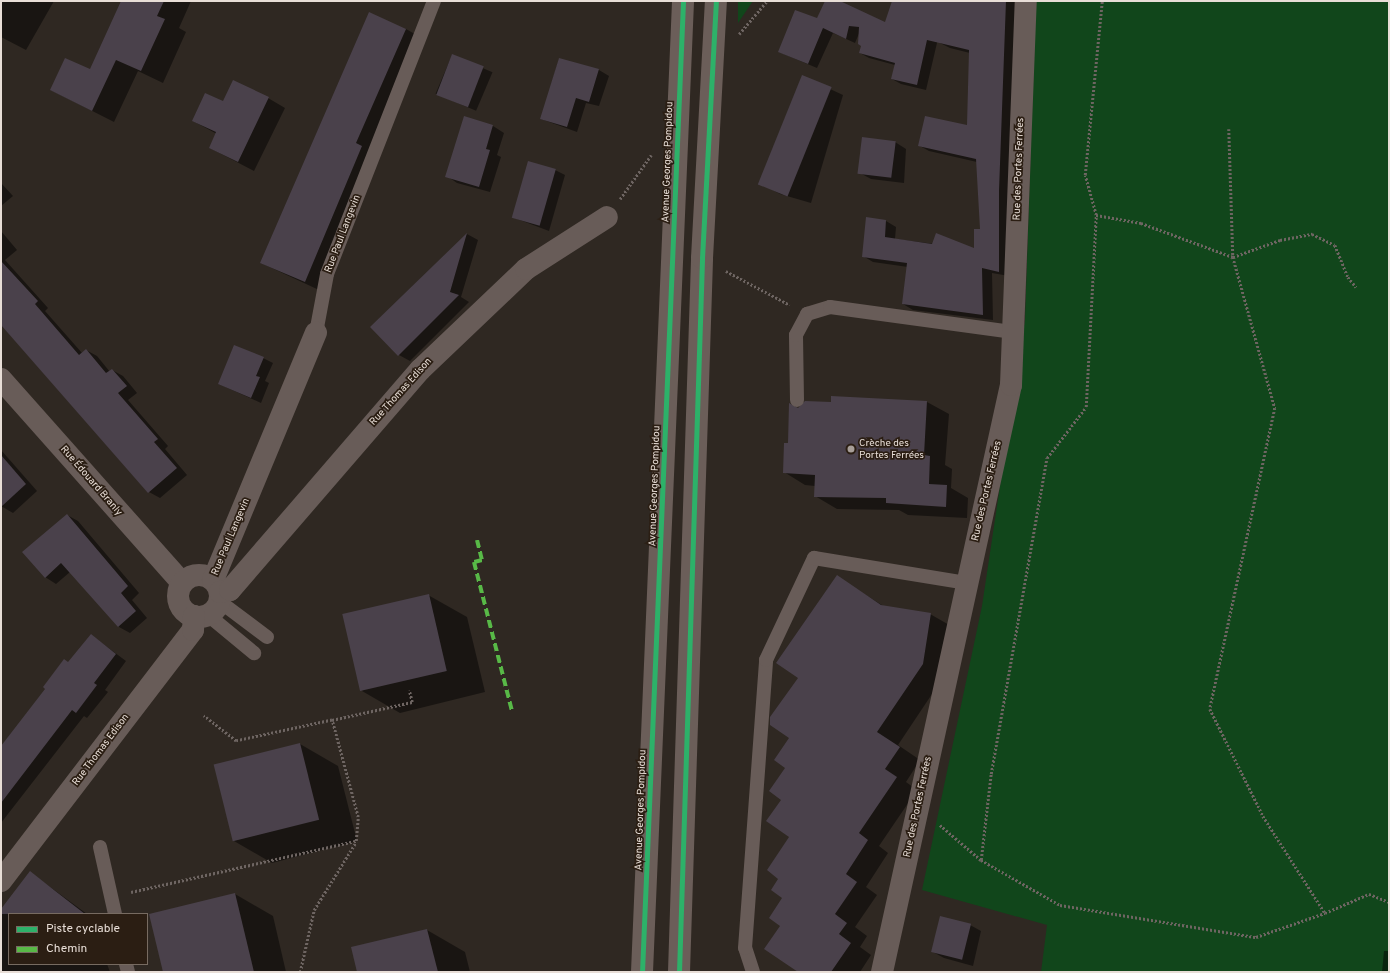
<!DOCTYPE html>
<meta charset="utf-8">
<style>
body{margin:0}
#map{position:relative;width:1390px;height:973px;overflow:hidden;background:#2f2822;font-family:Overpass,sans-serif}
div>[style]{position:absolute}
.green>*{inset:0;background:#11461b}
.shadow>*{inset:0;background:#0007;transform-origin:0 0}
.building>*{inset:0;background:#4a414b;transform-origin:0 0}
.path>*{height:2.5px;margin-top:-1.25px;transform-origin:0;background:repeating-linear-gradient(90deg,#6e6562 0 2px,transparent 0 4px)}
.service>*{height:14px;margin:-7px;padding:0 7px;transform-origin:7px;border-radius:7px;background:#685c58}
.minor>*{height:22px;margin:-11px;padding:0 11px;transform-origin:11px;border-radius:11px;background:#685c58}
.minor>.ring{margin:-11px;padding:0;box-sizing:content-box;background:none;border:22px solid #685c58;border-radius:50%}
.secondary>*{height:22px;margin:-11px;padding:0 11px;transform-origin:11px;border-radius:11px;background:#6b5e59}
.quiet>*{height:4px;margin-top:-2px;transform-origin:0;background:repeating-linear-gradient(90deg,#58b947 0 8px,transparent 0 12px)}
.cycleway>*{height:5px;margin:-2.5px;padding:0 2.5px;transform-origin:2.5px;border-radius:2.5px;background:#2db169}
.dots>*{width:11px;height:11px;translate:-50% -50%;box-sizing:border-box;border:2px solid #2b1e13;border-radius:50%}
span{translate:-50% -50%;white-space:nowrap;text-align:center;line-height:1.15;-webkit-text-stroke:3.5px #2b1e13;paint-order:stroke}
.street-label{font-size:10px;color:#e8ded7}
.poi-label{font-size:10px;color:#e8ded7}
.left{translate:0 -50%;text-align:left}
.frame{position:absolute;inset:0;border:2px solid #e8ded7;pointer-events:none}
.legend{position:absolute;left:8px;top:913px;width:140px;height:52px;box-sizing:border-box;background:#2b1e13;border:1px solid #776b61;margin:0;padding:5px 7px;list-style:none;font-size:12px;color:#e8ded7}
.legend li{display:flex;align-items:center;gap:8px;height:20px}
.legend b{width:20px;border:1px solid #776b61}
</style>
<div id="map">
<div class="green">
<i style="clip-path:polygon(738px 1px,753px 1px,738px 23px)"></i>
<i style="clip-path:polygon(1036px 1px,1389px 1px,1389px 972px,1041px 972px,1047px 925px,922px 890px,982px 606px,1025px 320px)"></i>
</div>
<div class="shadow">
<i style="clip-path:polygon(1px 1px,54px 1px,26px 50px,1px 37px)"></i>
<i style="clip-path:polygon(122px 1px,191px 1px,179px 28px,186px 32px,163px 83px,138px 71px,114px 122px,51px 90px,91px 71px)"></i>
<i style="clip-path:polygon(826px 1px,838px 1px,886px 23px,940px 30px,926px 90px,901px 84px,892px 79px,895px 65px,869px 58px,860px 53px,862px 46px,860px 31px,855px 43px,833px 33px,817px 68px,779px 52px,817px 19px)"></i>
<i style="clip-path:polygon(957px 1px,1016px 1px,1009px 276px,992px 273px,993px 320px,913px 310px,903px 304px,908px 267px,873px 262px,863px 256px,886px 221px,896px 227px,895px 239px,975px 249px,981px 230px,977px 162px,929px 151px,920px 146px,968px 126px,970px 53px,950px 48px,940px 43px)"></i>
<i style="clip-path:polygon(406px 29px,420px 37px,319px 290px,261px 263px)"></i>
<i style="left:452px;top:55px;width:44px;height:42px;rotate:23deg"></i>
<i style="clip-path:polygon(559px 59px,599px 70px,609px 76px,599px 106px,586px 103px,577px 132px,541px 119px)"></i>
<i style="clip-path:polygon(802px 76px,843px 95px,811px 203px,780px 194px,769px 188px)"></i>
<i style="clip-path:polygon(268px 98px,285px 108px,254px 171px,210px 148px,217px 134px,193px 121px,224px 102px)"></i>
<i style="clip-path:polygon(464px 118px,493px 126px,504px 133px,497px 155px,501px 157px,490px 192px,457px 183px,447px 176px)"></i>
<i style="clip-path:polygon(895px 142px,906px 149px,904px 183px,871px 179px,860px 173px)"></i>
<i style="clip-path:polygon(555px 170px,565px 175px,549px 231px,512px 217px)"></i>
<i style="clip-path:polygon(1px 183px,13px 196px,1px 206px)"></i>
<i style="clip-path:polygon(1px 231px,17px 250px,5px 260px,48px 308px,45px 311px,82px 353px,86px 350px,97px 356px,110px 372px,112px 370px,123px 376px,137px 393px,128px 400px,168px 446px,165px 449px,187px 475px,160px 498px,149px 492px,1px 323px)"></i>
<i style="clip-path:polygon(467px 234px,478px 240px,461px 297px,469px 302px,410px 361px,399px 355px,371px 327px)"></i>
<i style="clip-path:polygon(263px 358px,273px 363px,265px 381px,269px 383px,261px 403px,219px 384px)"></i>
<i style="clip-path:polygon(832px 397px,927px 402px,949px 414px,945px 465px,952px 469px,951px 488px,968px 498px,967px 518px,908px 515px,899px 510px,837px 509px,815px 496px,815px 486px,805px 485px,784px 472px,798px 409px,831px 403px)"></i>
<i style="clip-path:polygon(1px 450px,37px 491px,13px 513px,1px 506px)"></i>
<i style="clip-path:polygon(67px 515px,78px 521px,139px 593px,132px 600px,147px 618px,130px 633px,119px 627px,70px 572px,56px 584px,45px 577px)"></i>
<i style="clip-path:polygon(837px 577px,885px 607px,930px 614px,951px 626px,944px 676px,898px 745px,920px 760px,906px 782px,917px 790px,879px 846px,888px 853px,866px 887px,877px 895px,855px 927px,867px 936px,860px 947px,871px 955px,860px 972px,797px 972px,781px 926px,783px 898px,780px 878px,791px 837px,782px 800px,799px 678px)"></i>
<i style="clip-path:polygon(428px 595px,467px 617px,485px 692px,400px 713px,362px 691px)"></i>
<i style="clip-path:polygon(91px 635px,126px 661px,105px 690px,108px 692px,87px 718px,84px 716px,1px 823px,1px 748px)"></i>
<i style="clip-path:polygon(300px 744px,338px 766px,357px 841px,272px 863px,234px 841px)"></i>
<i style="clip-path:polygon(31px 873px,87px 914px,9px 914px,9px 964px,107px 964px,110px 972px,1px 972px,1px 911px)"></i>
<i style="clip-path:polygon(235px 894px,273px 916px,286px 972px,164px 972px)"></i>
<i style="clip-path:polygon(970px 925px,981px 931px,973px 966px,944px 958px,933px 952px)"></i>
<i style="clip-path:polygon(427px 930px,465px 952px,470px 972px,358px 972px)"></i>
<i style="clip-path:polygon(1384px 951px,1389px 951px,1389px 972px,1382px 972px)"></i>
</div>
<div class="building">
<i style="clip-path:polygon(121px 1px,164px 1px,157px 16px,165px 19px,141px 71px,116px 60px,92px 111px,50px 90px,65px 58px,90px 69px)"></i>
<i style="clip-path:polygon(825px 1px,840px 1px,885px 22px,892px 1px,1006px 1px,999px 191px,999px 272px,982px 268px,983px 315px,902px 304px,907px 263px,862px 257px,866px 217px,886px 220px,885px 237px,932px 244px,936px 233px,974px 248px,974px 229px,980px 229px,976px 159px,918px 146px,925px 116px,967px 125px,969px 50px,927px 40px,917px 85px,891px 79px,895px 63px,859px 53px,861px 46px,858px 44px,859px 27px,849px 26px,846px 39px,823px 28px,808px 64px,778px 52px,795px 10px,817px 18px)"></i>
<i style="clip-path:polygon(369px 12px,406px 29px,356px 143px,362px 146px,305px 282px,260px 263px)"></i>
<i style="left:452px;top:54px;width:34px;height:44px;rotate:21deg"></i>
<i style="clip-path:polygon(559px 58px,599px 69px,589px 102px,576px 98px,567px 127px,540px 119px)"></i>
<i style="left:802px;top:75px;width:32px;height:118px;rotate:22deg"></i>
<i style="clip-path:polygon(233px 80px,269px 97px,238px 162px,209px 148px,216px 132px,192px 121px,205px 93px,223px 101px)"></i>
<i style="clip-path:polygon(464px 116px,493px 125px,486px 149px,490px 150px,479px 187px,445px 177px)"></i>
<i style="left:862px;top:137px;width:34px;height:37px;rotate:7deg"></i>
<i style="left:528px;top:161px;width:29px;height:59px;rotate:16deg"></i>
<i style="clip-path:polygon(467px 233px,450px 292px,459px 295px,398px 356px,370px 327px)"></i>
<i style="clip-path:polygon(1px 261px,38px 301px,35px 304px,79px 355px,86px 349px,106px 373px,112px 369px,127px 386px,118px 393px,158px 439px,154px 442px,177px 468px,148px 493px,1px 325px)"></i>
<i style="clip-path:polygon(234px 345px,264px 357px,256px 376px,260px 377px,251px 398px,218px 384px)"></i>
<i style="clip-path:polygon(831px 396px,927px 401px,924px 455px,930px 456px,929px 484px,947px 485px,946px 507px,886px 503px,886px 498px,814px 497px,815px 475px,783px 473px,784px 443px,788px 443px,789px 403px,798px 408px,805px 401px,831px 402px)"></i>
<i style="clip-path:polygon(1px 455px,26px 484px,1px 507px)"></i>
<i style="clip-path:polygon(67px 514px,128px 586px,121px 593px,136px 611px,118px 627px,61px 563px,45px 578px,22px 552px)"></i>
<i style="clip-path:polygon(837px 575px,881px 605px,931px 613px,923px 664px,877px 732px,900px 747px,885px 769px,897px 777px,859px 833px,868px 840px,846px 874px,857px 882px,835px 914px,847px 923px,839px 934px,851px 943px,831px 972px,798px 972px,764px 949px,780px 926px,769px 918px,782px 898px,771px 890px,778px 879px,767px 870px,789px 837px,766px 821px,781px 800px,769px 791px,785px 768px,774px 760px,789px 738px,770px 725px,770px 717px,798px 678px,776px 663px)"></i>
<i style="left:429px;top:594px;width:79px;height:89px;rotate:77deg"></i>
<i style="clip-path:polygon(91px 634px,116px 654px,94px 683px,97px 685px,76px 713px,72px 710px,1px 803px,1px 746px,45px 689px,43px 687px,64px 659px,68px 662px)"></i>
<i style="left:300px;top:743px;width:79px;height:89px;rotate:76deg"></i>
<i style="clip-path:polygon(30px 871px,54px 890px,85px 914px,1px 914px,1px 909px)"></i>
<i style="clip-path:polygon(235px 893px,254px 972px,163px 972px,149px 914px)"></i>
<i style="left:940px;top:916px;width:32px;height:37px;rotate:14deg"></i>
<i style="clip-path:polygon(427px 929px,438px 972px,357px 972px,351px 947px)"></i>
</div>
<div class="path">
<i style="left:739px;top:34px;width:43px;rotate:-49.7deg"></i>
<i style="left:1229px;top:129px;width:128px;rotate:88.2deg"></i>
<i style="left:1233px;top:257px;width:157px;rotate:74.5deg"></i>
<i style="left:1275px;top:408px;width:308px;rotate:102.2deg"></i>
<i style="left:1210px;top:709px;width:119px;rotate:63.6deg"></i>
<i style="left:1263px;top:816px;width:115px;rotate:57.4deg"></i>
<i style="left:1325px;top:913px;width:48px;rotate:-23.4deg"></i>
<i style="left:1369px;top:894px;width:22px;rotate:22deg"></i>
<i style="left:620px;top:199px;width:54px;rotate:-54.8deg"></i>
<i style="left:1096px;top:215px;width:46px;rotate:10.1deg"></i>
<i style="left:1141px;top:223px;width:98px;rotate:20.3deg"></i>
<i style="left:1233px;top:257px;width:50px;rotate:-19.9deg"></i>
<i style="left:1280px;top:240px;width:33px;rotate:-11deg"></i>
<i style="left:1312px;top:234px;width:25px;rotate:26deg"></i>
<i style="left:1335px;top:245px;width:35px;rotate:68deg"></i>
<i style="left:1348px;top:277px;width:13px;rotate:51deg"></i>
<i style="left:726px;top:271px;width:72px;rotate:28deg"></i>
<i style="left:332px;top:720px;width:82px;rotate:-12.7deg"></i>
<i style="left:412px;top:702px;width:12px;rotate:-104deg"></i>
<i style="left:940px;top:825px;width:54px;rotate:40.5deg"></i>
<i style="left:981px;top:860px;width:91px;rotate:29.7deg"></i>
<i style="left:1060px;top:905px;width:199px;rotate:9.3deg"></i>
<i style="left:1256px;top:937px;width:73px;rotate:-19.2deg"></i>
<i style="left:981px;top:860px;width:87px;rotate:-83.4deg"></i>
<i style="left:991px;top:774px;width:321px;rotate:-80deg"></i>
<i style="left:1047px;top:458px;width:64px;rotate:-52.6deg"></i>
<i style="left:1086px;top:407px;width:192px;rotate:-87deg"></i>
<i style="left:1096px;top:215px;width:41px;rotate:-105.4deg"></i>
<i style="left:1085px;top:175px;width:175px;rotate:-84.4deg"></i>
<i style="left:131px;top:892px;width:231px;rotate:-12.8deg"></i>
<i style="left:356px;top:841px;width:24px;rotate:-85deg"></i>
<i style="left:358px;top:817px;width:100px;rotate:-105deg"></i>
<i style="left:332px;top:720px;width:98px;rotate:167.7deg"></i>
<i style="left:236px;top:741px;width:41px;rotate:-142deg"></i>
<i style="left:300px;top:972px;width:64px;rotate:-77.3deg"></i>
<i style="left:314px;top:910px;width:80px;rotate:-58.3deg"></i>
</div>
<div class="service">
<i style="left:316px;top:333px;width:60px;rotate:-79.4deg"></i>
<i style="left:327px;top:274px;width:293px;rotate:-68.6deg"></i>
<i style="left:797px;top:400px;width:65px;rotate:-90.9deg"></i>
<i style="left:796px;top:335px;width:24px;rotate:-62deg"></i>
<i style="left:807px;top:314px;width:24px;rotate:-17deg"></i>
<i style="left:830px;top:307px;width:185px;rotate:7.8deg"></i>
<i style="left:219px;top:601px;width:60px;rotate:36.9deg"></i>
<i style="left:208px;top:615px;width:60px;rotate:39.6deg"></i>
<i style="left:100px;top:847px;width:69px;rotate:77.4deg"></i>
<i style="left:126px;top:964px;width:8px;rotate:76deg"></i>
<i style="left:753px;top:972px;width:25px;rotate:-108deg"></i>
<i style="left:745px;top:948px;width:289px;rotate:-85.8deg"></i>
<i style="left:766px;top:660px;width:113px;rotate:-64.8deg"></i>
<i style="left:814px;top:558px;width:154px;rotate:9.3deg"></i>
</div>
<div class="minor">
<i style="left:1px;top:379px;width:273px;rotate:48.4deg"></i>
<i class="ring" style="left:178px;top:575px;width:20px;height:20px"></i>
<i style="left:213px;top:580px;width:268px;rotate:-67.4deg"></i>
<i style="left:220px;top:592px;width:10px;rotate:-11deg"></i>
<i style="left:230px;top:590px;width:291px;rotate:-49.2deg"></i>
<i style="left:420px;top:370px;width:146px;rotate:-43.6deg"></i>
<i style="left:526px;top:269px;width:96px;rotate:-32.7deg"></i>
<i style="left:1px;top:881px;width:316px;rotate:-52.6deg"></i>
<i style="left:193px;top:630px;width:14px;rotate:-86deg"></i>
<i style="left:882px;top:972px;width:601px;rotate:-77.61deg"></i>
<i style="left:1011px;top:385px;width:384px;rotate:-87.8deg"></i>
</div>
<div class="secondary">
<i style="left:642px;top:972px;width:972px;rotate:-87.58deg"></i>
<i style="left:679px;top:972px;width:714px;rotate:-88.15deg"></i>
<i style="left:702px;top:258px;width:257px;rotate:-86.9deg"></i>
</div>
<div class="quiet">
<i style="left:477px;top:540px;width:21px;rotate:76deg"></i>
<i style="left:482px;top:560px;width:8px;rotate:166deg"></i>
<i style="left:474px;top:562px;width:154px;rotate:75.7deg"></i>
</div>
<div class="cycleway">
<i style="left:642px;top:972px;width:972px;rotate:-87.58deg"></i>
<i style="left:679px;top:972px;width:714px;rotate:-88.15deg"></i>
<i style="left:702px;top:258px;width:257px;rotate:-86.9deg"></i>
</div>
<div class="dots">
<i style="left:851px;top:449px;background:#a79e98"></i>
</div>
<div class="street-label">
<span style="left:668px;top:162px;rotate:-88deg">Avenue Georges Pompidou</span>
<span style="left:1019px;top:169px;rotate:-88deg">Rue des Portes Ferrées</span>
<span style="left:343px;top:234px;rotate:-69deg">Rue Paul Langevin</span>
<span style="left:401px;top:392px;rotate:-48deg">Rue Thomas Edison</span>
<span style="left:91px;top:481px;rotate:49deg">Rue Édouard Branly</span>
<span style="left:655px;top:486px;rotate:-88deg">Avenue Georges Pompidou</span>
<span style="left:987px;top:491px;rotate:-77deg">Rue des Portes Ferrées</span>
<span style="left:231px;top:537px;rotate:-67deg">Rue Paul Langevin</span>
<span style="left:101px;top:750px;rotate:-53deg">Rue Thomas Edison</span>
<span style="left:918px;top:807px;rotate:-78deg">Rue des Portes Ferrées</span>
<span style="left:641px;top:810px;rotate:-88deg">Avenue Georges Pompidou</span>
</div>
<div class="poi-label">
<span class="left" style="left:859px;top:449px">Crèche des<br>Portes Ferrées</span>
</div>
<div class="frame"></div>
<ul class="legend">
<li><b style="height:5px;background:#2db169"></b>Piste cyclable</li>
<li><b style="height:5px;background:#58b947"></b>Chemin</li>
</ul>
</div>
